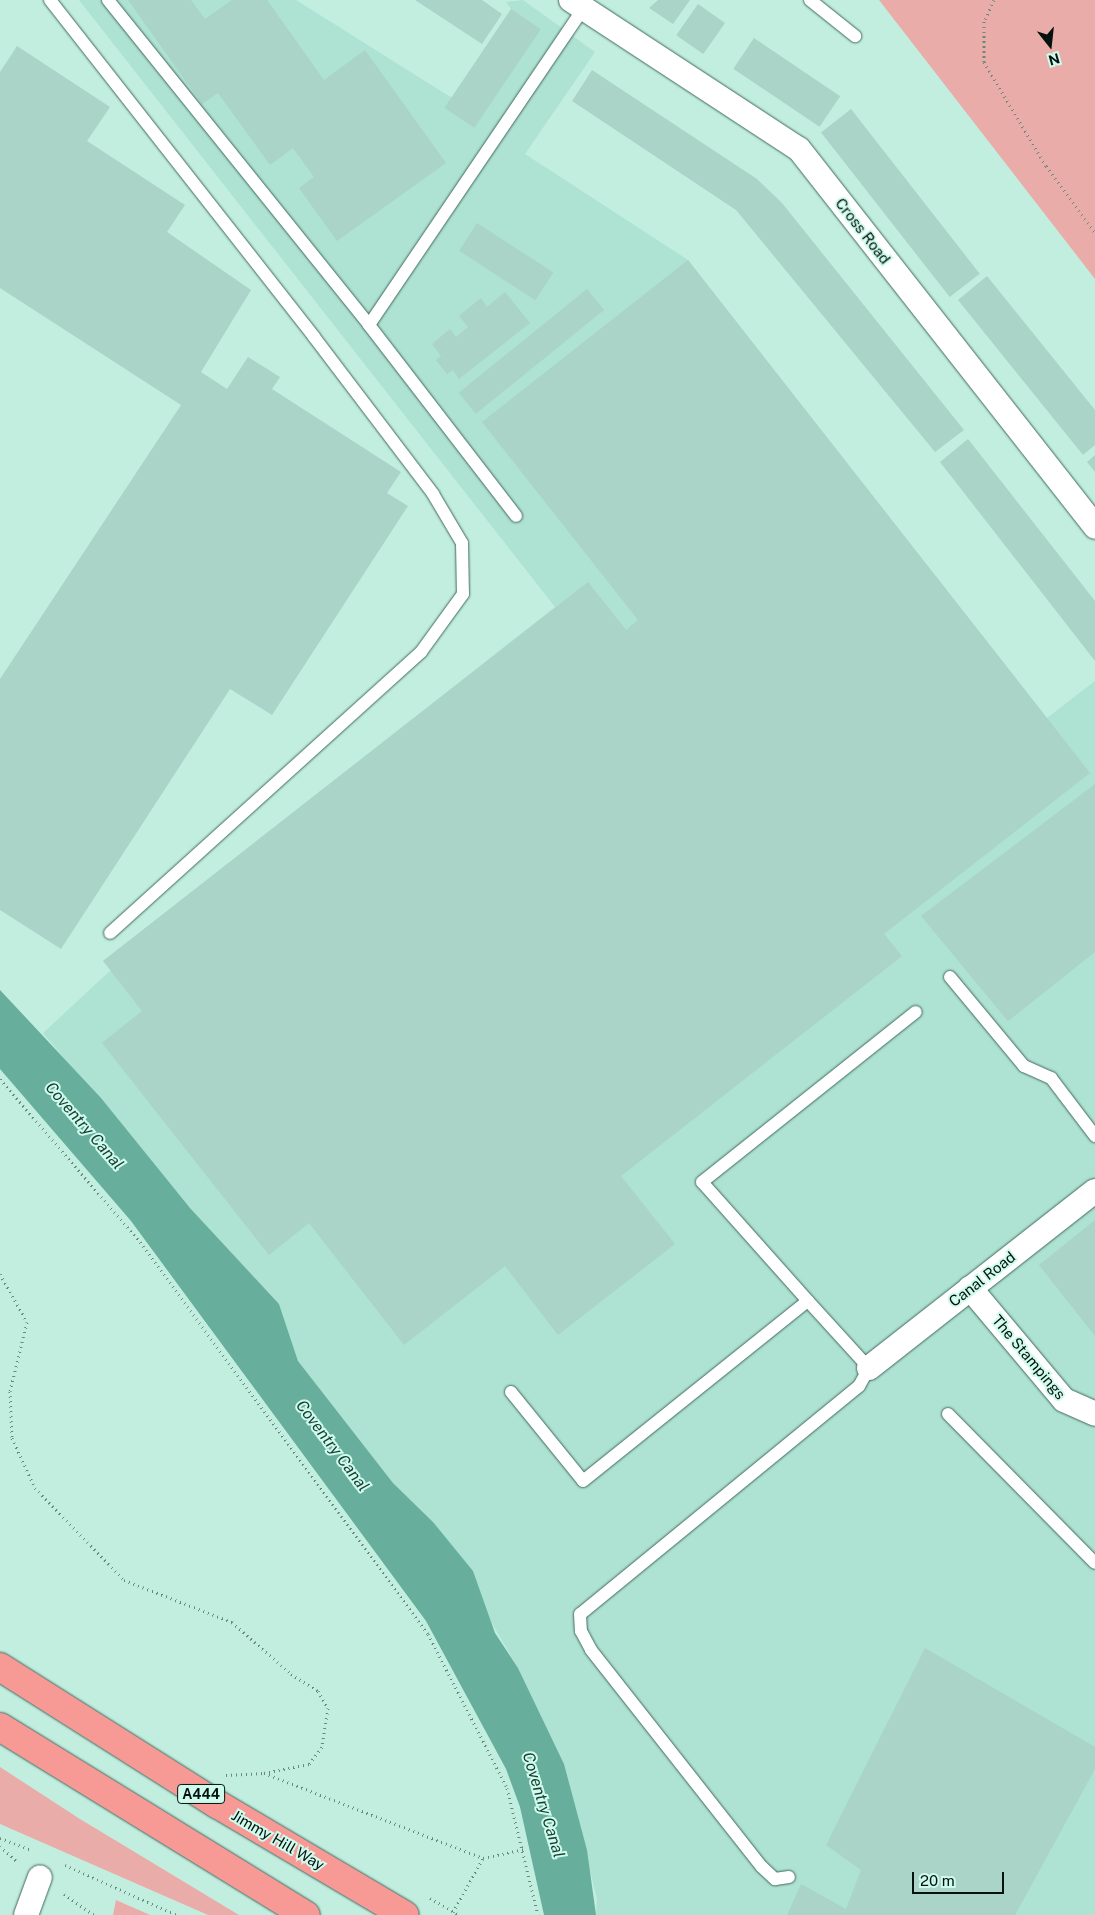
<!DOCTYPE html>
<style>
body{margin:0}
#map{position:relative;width:1095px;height:1915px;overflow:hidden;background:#c2eee0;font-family:"Public Sans",sans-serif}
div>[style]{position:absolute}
.built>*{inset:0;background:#aee2d3}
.green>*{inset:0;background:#eaaca8}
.water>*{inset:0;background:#67af9c}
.building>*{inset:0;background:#a9d4c7;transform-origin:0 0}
.path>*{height:3px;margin-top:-1.5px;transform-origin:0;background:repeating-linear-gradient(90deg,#69887e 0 1px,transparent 0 5px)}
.roads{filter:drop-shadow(0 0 1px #41695e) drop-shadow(0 0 1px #41695e)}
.lane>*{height:12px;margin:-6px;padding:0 6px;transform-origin:6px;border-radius:6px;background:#fff}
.street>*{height:24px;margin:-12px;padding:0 12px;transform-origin:12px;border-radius:12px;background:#fff}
.highway>*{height:28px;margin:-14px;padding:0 14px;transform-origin:14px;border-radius:14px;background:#f79a96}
span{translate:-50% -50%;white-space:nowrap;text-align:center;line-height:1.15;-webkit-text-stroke:4px #cffbed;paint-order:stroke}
.shield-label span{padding:1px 4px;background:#cffbed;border:1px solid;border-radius:4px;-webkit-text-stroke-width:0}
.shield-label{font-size:14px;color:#04130f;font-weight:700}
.street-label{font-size:15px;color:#04130f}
.water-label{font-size:16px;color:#183b32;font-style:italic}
.north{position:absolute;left:1025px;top:20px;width:50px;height:50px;-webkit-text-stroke:4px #cffbed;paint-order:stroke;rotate:164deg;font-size:14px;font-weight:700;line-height:20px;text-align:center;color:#04130f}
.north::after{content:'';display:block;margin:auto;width:18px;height:22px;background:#04130f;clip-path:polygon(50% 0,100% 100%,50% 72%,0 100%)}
.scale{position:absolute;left:912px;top:1872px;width:92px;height:22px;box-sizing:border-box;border:2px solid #04130f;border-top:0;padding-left:6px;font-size:15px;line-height:18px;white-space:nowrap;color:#04130f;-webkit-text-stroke:4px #cffbed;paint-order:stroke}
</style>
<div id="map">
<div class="built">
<i style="clip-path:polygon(79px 0,296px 0,452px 98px,511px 9px,506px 2px,523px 0,595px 52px,525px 154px,688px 260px,1047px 718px,1095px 681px,1095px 1915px,596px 1915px,597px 1899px,564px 1764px,518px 1668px,433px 1522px,393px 1483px,298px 1361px,279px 1304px,190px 1208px,43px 1033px,112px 969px,103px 961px,555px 607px)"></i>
</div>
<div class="green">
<i style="clip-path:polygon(879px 0,1095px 0,1095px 279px)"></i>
<i style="clip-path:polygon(0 1767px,80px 1819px,239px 1915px,208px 1915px,0 1824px)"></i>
<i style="clip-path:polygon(116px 1900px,150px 1915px,113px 1915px)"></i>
</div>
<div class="water">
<i style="clip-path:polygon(0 990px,101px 1098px,190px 1208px,279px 1304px,298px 1361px,393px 1483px,433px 1522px,473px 1571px,495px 1633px,518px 1668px,564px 1764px,587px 1850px,596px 1915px,544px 1915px,520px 1807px,506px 1769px,426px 1621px,131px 1221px,0 1069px)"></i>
</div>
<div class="building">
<i style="clip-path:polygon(128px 0,191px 0,205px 19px,232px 0,267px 0,324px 80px,365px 50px,446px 163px,337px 241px,299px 188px,314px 177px,293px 148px,270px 165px,218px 93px,202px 104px)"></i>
<i style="clip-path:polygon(415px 0,482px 0,502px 14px,482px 44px)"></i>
<i style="clip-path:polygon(658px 0,690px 0,673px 24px,649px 8px)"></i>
<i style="left:698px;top:4px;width:33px;height:38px;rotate:35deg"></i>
<i style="left:511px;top:9px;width:36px;height:119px;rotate:34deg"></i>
<i style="left:754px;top:38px;width:104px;height:37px;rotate:34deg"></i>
<i style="clip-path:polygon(17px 46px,110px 107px,87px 141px,185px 205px,167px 232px,251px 290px,201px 372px,227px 389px,248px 357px,280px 377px,272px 389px,401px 472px,387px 493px,408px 506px,272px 715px,230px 689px,61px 949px,0 910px,0 679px,181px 405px,0 288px,0 72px)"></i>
<i style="clip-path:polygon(592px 70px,757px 179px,782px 203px,964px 430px,935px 452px,736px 210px,572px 101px)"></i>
<i style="left:851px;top:109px;width:209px;height:38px;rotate:52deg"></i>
<i style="left:477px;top:223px;width:91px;height:33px;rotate:33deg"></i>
<i style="clip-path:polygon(688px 260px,1090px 773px,884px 934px,902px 956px,621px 1176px,675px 1244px,558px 1335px,505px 1266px,404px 1345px,309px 1223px,269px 1255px,102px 1043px,142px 1011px,103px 961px,588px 582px,626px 630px,638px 620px,482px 422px)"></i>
<i style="clip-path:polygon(987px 276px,1095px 410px,1095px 445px,1083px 455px,958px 300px)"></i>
<i style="left:587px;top:289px;width:27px;height:165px;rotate:51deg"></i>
<i style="clip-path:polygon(505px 292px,530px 323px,459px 379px,453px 370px,447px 374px,436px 360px,441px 356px,432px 344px,450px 329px,456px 337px,468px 327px,459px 316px,481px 298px,487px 307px)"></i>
<i style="clip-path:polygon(968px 439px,1095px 601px,1095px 661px,940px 462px)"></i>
<i style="clip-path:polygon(1095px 455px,1095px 472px,1087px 462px)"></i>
<i style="clip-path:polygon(1095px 784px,1095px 952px,1008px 1021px,921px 916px)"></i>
<i style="clip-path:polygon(1095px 1220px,1095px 1336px,1039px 1265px)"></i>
<i style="clip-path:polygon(925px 1648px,1095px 1747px,1095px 1769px,1015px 1915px,787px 1915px,801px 1884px,846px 1909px,861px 1870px,826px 1845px)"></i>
</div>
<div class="path">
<i style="left:994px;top:0;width:23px;rotate:115deg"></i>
<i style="left:984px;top:21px;width:41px;rotate:90deg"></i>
<i style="left:984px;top:62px;width:121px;rotate:59.2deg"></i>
<i style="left:1046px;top:166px;width:83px;rotate:53.8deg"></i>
<i style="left:0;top:1079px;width:215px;rotate:49.3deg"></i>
<i style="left:140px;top:1242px;width:486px;rotate:53.7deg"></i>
<i style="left:428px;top:1634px;width:173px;rotate:62.8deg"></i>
<i style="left:507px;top:1788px;width:131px;rotate:76.3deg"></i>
<i style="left:0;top:1274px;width:55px;rotate:60.6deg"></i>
<i style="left:27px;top:1322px;width:71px;rotate:103.8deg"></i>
<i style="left:10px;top:1391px;width:47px;rotate:87.6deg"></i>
<i style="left:12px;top:1438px;width:55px;rotate:65.3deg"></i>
<i style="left:35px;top:1488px;width:128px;rotate:45.9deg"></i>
<i style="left:124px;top:1580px;width:116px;rotate:21.3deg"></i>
<i style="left:232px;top:1622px;width:79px;rotate:41.4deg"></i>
<i style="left:291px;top:1674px;width:32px;rotate:32deg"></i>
<i style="left:318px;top:1691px;width:20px;rotate:60deg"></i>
<i style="left:328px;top:1708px;width:39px;rotate:99deg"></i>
<i style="left:322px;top:1747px;width:21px;rotate:127deg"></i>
<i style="left:309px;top:1764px;width:46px;rotate:168.7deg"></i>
<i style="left:226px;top:1775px;width:38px;rotate:-3deg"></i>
<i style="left:264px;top:1773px;width:235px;rotate:21.2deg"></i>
<i style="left:483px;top:1858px;width:43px;rotate:-12.1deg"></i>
<i style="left:0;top:1838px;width:34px;rotate:21deg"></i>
<i style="left:0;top:1846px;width:24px;rotate:42deg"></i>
<i style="left:65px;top:1865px;width:123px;rotate:24.1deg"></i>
<i style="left:64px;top:1894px;width:37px;rotate:35deg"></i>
<i style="left:430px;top:1898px;width:34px;rotate:30deg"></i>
<i style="left:453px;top:1912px;width:62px;rotate:-60.9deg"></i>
</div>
<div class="roads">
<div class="lane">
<i style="left:50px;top:0;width:428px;rotate:51.9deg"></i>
<i style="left:314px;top:337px;width:197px;rotate:52.8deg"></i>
<i style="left:433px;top:494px;width:57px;rotate:59.4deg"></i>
<i style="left:462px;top:543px;width:51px;rotate:88.9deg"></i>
<i style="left:463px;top:594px;width:72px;rotate:125.9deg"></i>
<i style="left:421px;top:652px;width:419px;rotate:137.9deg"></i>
<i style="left:108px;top:0;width:417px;rotate:51.2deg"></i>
<i style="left:369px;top:325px;width:383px;rotate:-55.9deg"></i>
<i style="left:810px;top:0;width:58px;rotate:38.7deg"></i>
<i style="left:369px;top:325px;width:241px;rotate:52.4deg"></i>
<i style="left:950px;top:977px;width:116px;rotate:50.3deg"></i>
<i style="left:1024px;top:1066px;width:30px;rotate:24deg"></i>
<i style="left:1051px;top:1078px;width:73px;rotate:52.8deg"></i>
<i style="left:808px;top:1301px;width:159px;rotate:-131.7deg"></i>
<i style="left:702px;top:1182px;width:273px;rotate:-38.5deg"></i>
<i style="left:511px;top:1392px;width:114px;rotate:51deg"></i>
<i style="left:583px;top:1481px;width:288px;rotate:-38.7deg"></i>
<i style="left:808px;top:1301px;width:91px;rotate:47.7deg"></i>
<i style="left:869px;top:1368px;width:21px;rotate:119deg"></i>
<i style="left:859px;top:1386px;width:360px;rotate:140.7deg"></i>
<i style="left:580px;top:1614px;width:17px;rotate:87deg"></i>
<i style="left:581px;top:1631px;width:21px;rotate:62deg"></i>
<i style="left:591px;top:1650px;width:276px;rotate:51.8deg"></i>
<i style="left:762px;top:1867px;width:18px;rotate:43deg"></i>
<i style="left:775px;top:1879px;width:14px;rotate:-8deg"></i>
<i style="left:948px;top:1414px;width:209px;rotate:45.4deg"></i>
</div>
<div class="street">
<i style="left:571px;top:0;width:272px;rotate:33.2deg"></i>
<i style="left:799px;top:149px;width:480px;rotate:51.9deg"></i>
<i style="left:970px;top:1288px;width:146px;rotate:50deg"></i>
<i style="left:1064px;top:1400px;width:34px;rotate:24deg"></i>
<i style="left:869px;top:1368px;width:287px;rotate:-38.1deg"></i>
<i style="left:26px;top:1915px;width:40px;rotate:-69.8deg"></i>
</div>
<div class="highway">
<i style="left:0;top:1667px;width:257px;rotate:32.3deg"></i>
<i style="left:217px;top:1804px;width:218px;rotate:30.6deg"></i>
<i style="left:0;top:1727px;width:359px;rotate:31.6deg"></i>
</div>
</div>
<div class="shield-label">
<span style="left:201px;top:1794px">A444</span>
</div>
<div class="street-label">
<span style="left:863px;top:231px;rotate:52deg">Cross Road</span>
<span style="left:982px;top:1279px;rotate:-38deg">Canal Road</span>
<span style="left:1029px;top:1357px;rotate:50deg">The Stampings</span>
<span style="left:278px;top:1840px;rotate:30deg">Jimmy Hill Way</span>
</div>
<div class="water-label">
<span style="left:84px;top:1126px;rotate:49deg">Coventry Canal</span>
<span style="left:332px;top:1446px;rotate:53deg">Coventry Canal</span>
<span style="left:543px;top:1805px;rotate:73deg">Coventry Canal</span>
</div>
<div class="north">N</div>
<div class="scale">20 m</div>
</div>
